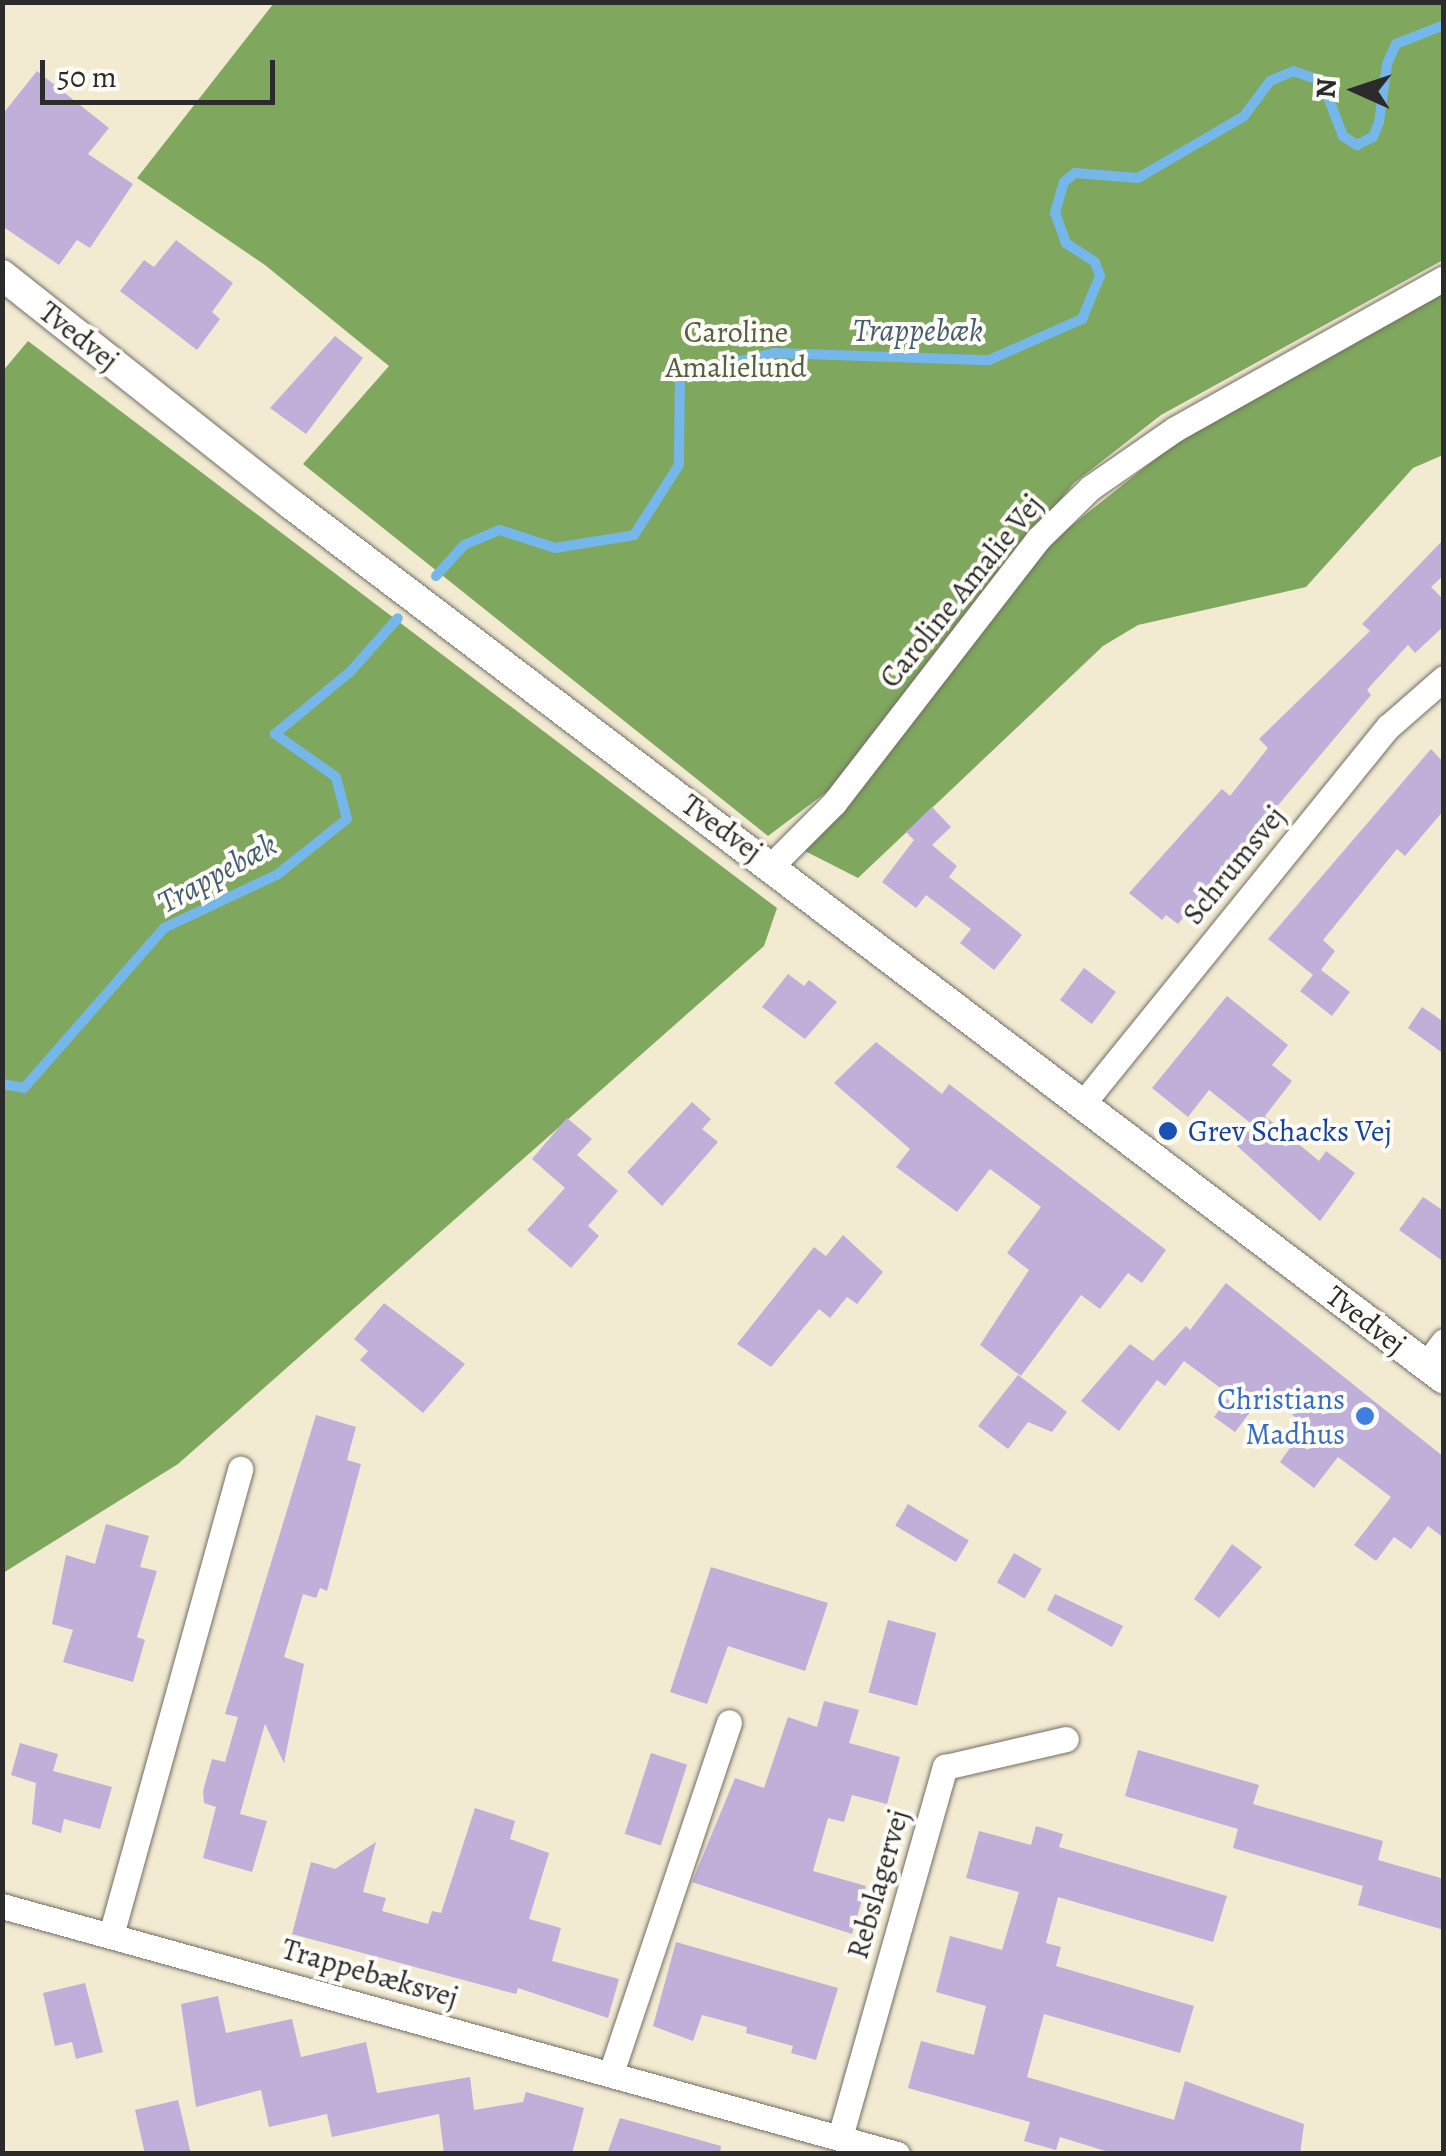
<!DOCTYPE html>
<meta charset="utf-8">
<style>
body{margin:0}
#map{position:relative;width:1446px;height:2156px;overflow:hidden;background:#f3ead2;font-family:Alegreya,serif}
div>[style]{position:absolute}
.forest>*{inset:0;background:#7fa75e}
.stream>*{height:10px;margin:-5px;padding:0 5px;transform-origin:5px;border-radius:5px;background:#75b7ea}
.building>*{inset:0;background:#c0afd9;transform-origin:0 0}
.roads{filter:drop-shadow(0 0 2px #716e65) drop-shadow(0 0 2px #716e65)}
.minor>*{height:25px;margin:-12.5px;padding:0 12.5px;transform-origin:12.5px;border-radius:12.5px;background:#fff}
.tertiary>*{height:30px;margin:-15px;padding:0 15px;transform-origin:15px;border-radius:15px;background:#fff}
.dots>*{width:28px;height:28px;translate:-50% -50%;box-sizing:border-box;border:5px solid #fdfcf7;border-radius:50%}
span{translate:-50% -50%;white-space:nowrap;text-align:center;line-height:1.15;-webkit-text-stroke:8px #fdfcf7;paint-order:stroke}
.park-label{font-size:30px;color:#546041}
.street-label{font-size:30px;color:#2b2b2b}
.transit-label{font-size:30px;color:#164399}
.left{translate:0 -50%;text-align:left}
.shop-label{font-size:30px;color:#366cbe}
.right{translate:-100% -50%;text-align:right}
.water-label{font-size:32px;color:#455c6e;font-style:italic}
.frame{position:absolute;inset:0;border:5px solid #2b2b2b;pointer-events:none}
.north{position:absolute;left:1306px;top:40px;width:100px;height:100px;-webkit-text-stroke:8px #fdfcf7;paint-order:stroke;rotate:273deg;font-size:28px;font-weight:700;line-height:40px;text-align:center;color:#2b2b2b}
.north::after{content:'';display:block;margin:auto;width:35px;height:45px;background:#2b2b2b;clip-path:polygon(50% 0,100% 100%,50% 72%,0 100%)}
.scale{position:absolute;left:40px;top:60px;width:235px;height:45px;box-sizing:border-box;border:5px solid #2b2b2b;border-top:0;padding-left:12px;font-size:30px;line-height:35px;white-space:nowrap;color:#2b2b2b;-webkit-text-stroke:8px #fdfcf7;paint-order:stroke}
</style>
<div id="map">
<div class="forest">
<i style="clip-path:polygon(274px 3px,1443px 3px,1443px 260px,1161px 415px,1074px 483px,828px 791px,768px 836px,303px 464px,389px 366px,265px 265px,137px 178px)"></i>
<i style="clip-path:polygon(1443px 291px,1443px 455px,1413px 468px,1306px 587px,1138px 625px,1103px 646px,858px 878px,801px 849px,1046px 546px,1179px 440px)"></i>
<i style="clip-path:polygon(28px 341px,777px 908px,764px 946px,178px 1464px,3px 1573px,2px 372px)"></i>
</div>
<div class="stream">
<i style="left:436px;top:576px;width:42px;rotate:-47.9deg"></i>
<i style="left:464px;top:545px;width:39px;rotate:-23deg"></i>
<i style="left:500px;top:530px;width:58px;rotate:18.1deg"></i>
<i style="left:555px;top:548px;width:80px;rotate:-9.3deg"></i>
<i style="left:634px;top:535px;width:83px;rotate:-57.3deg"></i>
<i style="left:679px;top:465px;width:90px;rotate:-89.4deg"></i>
<i style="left:680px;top:375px;width:97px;rotate:-13.2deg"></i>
<i style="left:774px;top:353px;width:215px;rotate:1.9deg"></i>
<i style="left:989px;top:360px;width:102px;rotate:-23.8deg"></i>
<i style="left:1082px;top:319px;width:47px;rotate:-67.3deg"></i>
<i style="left:1100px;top:276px;width:15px;rotate:-110deg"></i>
<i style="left:1095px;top:262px;width:35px;rotate:-147deg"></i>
<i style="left:1066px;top:243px;width:32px;rotate:-110deg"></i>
<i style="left:1055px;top:213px;width:32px;rotate:-74deg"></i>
<i style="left:1064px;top:182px;width:14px;rotate:-39deg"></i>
<i style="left:1075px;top:173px;width:63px;rotate:4.5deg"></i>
<i style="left:1138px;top:178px;width:123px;rotate:-30.3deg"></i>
<i style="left:1244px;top:116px;width:44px;rotate:-53.4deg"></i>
<i style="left:1270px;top:81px;width:25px;rotate:-23deg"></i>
<i style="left:1293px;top:71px;width:31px;rotate:19deg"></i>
<i style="left:1322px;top:81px;width:59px;rotate:69.1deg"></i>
<i style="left:1343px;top:136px;width:17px;rotate:33deg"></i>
<i style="left:1357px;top:145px;width:18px;rotate:-27deg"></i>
<i style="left:1373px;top:137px;width:16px;rotate:-68deg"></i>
<i style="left:1379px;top:122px;width:59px;rotate:-82.1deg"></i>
<i style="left:1387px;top:64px;width:22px;rotate:-66deg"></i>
<i style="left:1396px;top:44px;width:52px;rotate:-21.6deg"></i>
<i style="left:2px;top:1084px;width:22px;rotate:10deg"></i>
<i style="left:24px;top:1088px;width:213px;rotate:-48.8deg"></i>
<i style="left:164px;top:928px;width:126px;rotate:-25.3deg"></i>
<i style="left:278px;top:874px;width:88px;rotate:-38.6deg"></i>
<i style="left:347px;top:819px;width:43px;rotate:-104.7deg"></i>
<i style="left:336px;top:777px;width:75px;rotate:-144.8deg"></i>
<i style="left:275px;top:734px;width:97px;rotate:-39.6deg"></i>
<i style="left:350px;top:672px;width:72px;rotate:-48.4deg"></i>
</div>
<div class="building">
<i style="clip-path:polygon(37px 71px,109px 128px,88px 154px,133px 184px,90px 248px,77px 240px,59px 265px,2px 226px,2px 115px)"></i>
<i style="clip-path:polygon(176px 240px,233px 283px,212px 312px,220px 319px,197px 350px,120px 291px,144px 260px,154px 267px)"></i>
<i style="clip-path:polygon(335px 336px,363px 358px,306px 434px,270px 408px)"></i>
<i style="clip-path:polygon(1444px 539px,1444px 575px,1431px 587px,1444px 600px,1444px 626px,1415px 653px,1408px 645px,1374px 682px,1367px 690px,1371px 695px,1178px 924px,1166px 915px,1162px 920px,1129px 893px,1222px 789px,1230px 796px,1268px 748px,1259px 739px,1370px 631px,1362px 624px)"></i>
<i style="clip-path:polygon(1431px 749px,1444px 763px,1444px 810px,1405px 856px,1397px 849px,1323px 940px,1335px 951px,1321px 970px,1350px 992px,1332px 1016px,1300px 991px,1313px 975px,1268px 939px)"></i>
<i style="clip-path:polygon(932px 807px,951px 827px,932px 845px,957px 866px,949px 877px,1022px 935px,994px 970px,960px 943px,971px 929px,926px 895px,916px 908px,882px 882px,914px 840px,906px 832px)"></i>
<i style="left:1084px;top:968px;width:40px;height:40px;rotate:37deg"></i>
<i style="clip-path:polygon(788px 974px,804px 986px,809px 980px,837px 1002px,805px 1039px,762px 1007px)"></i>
<i style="clip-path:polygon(1227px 996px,1288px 1045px,1272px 1065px,1292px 1081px,1265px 1116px,1319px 1161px,1326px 1151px,1355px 1173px,1320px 1221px,1236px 1145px,1253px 1125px,1209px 1090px,1188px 1117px,1152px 1088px)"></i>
<i style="clip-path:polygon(1422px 1007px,1444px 1022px,1444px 1054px,1408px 1028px)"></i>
<i style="clip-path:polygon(876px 1042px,942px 1094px,949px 1084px,1166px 1250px,1142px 1283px,1128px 1273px,1100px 1309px,1081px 1295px,1021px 1376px,980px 1345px,1029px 1270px,1007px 1253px,1041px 1207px,990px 1169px,957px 1212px,896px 1167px,910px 1149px,834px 1083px)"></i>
<i style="clip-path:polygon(692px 1102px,711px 1119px,702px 1129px,718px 1142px,662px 1206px,627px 1172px)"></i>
<i style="clip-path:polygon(567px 1118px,592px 1139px,577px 1155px,618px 1191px,588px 1226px,599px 1236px,571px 1268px,527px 1230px,565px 1188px,532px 1159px)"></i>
<i style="clip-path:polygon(1423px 1197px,1444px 1211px,1444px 1262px,1399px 1230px)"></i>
<i style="clip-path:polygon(843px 1235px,883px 1272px,857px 1304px,847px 1297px,830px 1318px,819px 1309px,771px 1367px,737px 1344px,814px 1247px,826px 1256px)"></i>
<i style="clip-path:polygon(1226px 1283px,1444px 1457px,1444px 1538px,1428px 1526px,1411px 1549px,1394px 1537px,1376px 1561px,1354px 1545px,1391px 1497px,1338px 1457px,1314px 1488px,1280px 1462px,1306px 1425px,1264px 1394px,1235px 1432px,1214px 1417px,1230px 1395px,1184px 1361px,1165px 1386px,1157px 1380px,1119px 1431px,1081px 1401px,1130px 1344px,1153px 1361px,1186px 1326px,1190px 1330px)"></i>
<i style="clip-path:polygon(384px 1303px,465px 1364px,423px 1413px,360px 1360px,368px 1351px,354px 1339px)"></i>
<i style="clip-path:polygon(1018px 1375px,1067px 1412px,1052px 1432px,1028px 1422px,1008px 1449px,978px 1426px)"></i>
<i style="clip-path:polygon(316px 1415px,356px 1427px,347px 1460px,361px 1464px,327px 1591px,320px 1588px,316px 1598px,303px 1594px,284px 1657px,304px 1664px,284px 1763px,265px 1724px,240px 1814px,267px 1821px,252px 1872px,203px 1858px,216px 1807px,204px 1803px,203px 1791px,212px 1759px,225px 1762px,238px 1717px,225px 1714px)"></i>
<i style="left:908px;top:1504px;width:71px;height:25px;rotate:31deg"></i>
<i style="clip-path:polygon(106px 1524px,149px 1536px,140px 1567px,157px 1571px,137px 1637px,145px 1640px,133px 1682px,63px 1662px,73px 1630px,52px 1624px,66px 1555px,95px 1564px)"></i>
<i style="clip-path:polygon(1232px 1544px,1262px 1567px,1219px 1618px,1194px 1599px)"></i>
<i style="left:1014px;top:1553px;width:32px;height:34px;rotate:30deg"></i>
<i style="clip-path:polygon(711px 1567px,828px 1603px,805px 1671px,728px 1646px,707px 1704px,670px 1692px)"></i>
<i style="clip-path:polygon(1055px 1594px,1123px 1626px,1112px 1647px,1047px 1610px)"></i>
<i style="left:888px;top:1620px;width:50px;height:75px;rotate:15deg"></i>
<i style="clip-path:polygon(824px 1701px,859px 1710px,849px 1743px,900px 1757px,887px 1804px,852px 1795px,844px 1822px,828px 1818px,813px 1871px,866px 1886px,852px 1934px,692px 1882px,735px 1778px,764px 1788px,788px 1717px,817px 1727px)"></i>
<i style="clip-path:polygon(20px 1743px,58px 1754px,53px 1771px,112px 1787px,100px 1829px,64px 1819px,61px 1833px,32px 1824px,36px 1783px,11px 1775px)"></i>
<i style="clip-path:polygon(1138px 1750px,1259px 1785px,1253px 1804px,1383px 1841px,1378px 1860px,1444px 1879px,1444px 1930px,1358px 1905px,1363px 1886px,1233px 1848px,1238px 1829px,1125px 1796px)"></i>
<i style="left:651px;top:1753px;width:38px;height:85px;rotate:18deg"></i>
<i style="clip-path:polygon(475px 1808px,515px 1821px,510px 1839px,549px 1853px,529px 1919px,561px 1928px,552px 1961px,619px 1979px,608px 2018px,518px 1988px,516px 1994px,292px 1934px,311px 1862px,335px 1869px,376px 1842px,363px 1892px,386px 1898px,382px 1911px,428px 1924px,432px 1911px,441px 1913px)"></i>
<i style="clip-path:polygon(1036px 1826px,1063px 1834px,1059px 1847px,1227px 1896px,1213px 1942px,1058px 1897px,1046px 1943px,1061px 1947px,1056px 1966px,1194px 2006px,1180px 2053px,1044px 2014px,1027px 2077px,1174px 2120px,1185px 2081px,1304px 2124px,1300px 2154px,1115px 2154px,1060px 2137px,1056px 2150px,1024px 2141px,1030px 2122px,908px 2088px,921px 2041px,974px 2055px,986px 2006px,936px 1992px,950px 1936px,1002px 1950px,1019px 1892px,966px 1878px,979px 1831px,1031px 1845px)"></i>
<i style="clip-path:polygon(676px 1942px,838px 1988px,816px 2060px,791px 2053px,793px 2046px,746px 2033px,747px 2027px,702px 2015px,693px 2041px,653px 2026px)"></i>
<i style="clip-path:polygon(85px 1983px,103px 2052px,76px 2059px,72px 2042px,55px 2046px,43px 1993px)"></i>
<i style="clip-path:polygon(218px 1996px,226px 2033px,292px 2019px,301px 2057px,366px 2042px,377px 2093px,470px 2077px,474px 2110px,523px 2102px,526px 2092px,584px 2108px,572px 2154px,444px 2154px,439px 2114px,332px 2137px,327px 2114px,269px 2127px,261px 2090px,196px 2107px,181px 2004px)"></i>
<i style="clip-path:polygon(178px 2100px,191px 2154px,145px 2154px,135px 2110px)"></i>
<i style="clip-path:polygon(620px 2118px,721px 2146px,720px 2154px,607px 2154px)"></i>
</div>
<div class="roads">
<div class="minor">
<i style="left:772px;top:865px;width:88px;rotate:-45deg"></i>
<i style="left:834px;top:803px;width:334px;rotate:-52.3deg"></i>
<i style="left:1038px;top:539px;width:73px;rotate:-44.4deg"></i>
<i style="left:1090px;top:488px;width:103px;rotate:-34.8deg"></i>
<i style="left:1175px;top:429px;width:308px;rotate:-29.3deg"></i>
<i style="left:1084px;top:1102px;width:484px;rotate:-51deg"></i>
<i style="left:1389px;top:726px;width:73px;rotate:-41.1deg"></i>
<i style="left:1425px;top:1366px;width:31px;rotate:-53deg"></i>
<i style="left:2px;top:1906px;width:929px;rotate:15.49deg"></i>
<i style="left:111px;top:1935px;width:484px;rotate:-74.5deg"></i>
<i style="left:611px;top:2073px;width:370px;rotate:-71.4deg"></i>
<i style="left:840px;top:2137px;width:385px;rotate:-74.2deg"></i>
<i style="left:945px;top:1767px;width:124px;rotate:-13deg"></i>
</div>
<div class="tertiary">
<i style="left:2px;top:275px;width:369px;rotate:38.4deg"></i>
<i style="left:291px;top:504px;width:1447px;rotate:37.19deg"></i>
</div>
</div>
<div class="dots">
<i style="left:1168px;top:1131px;background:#1a4fb4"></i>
<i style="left:1365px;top:1416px;background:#3f7fe0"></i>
</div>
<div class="park-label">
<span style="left:736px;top:349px">Caroline<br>Amalielund</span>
</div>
<div class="street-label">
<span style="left:79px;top:336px;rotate:38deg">Tvedvej</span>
<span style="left:961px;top:591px;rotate:-51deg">Caroline Amalie Vej</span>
<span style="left:722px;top:828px;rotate:36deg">Tvedvej</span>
<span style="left:1234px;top:865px;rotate:-51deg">Schrumsvej</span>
<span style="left:1366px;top:1320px;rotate:38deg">Tvedvej</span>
<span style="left:878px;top:1884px;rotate:-74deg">Rebslagervej</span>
<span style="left:370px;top:1973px;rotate:16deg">Trappebæksvej</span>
</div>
<div class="transit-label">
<span class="left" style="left:1188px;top:1131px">Grev Schacks Vej</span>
</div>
<div class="shop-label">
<span class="right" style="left:1345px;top:1416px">Christians<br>Madhus</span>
</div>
<div class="water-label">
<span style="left:918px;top:330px">Trappebæk</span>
<span style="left:217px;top:873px;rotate:-29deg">Trappebæk</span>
</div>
<div class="frame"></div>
<div class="north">N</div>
<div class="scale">50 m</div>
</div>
